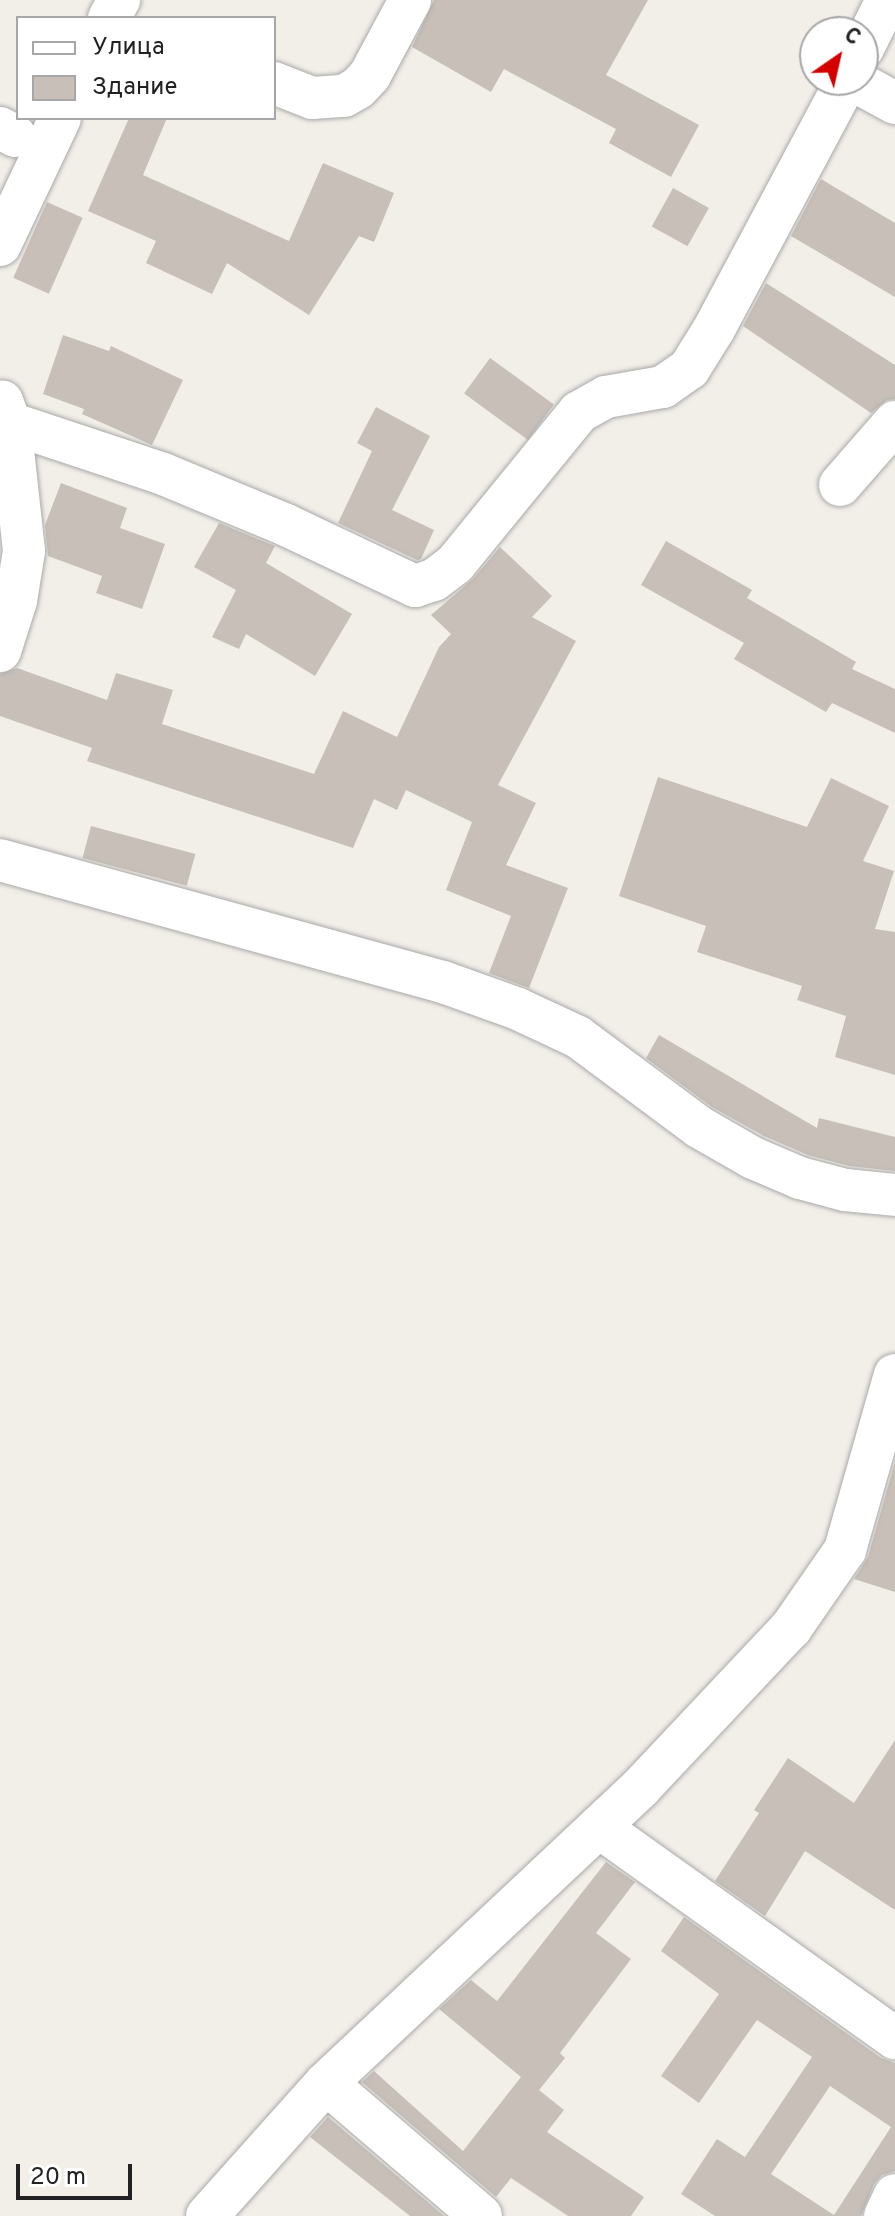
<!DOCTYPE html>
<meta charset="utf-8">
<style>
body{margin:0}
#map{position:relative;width:895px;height:2216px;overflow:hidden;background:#f2efe9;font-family:Overpass,sans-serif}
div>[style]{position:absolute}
.building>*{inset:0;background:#c7bfb8;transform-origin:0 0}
.roads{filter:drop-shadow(0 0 2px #a9a9a9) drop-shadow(0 0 2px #a9a9a9)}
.minor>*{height:42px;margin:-21px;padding:0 21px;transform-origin:21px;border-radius:21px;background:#fff}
span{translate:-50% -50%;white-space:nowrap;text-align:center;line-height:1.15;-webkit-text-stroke:6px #fff;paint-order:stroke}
.legend{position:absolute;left:16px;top:16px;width:260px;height:104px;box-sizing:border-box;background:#fff;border:2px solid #a7a7a7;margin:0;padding:10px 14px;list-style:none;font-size:24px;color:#222}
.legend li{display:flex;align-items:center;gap:16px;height:40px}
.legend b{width:40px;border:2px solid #a7a7a7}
.north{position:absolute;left:799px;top:16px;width:80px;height:80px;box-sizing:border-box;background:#fff;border:2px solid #a7a7a7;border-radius:50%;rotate:34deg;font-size:22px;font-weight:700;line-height:32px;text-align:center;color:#222}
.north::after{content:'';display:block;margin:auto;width:28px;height:36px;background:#d40000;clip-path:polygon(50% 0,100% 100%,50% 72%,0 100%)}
.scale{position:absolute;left:16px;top:2164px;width:116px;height:36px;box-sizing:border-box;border:4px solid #222;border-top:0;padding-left:10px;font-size:24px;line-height:28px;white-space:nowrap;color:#222;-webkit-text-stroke:6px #fff;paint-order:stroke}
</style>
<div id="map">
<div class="building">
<i style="clip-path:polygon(434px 0,648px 0,606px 75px,699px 125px,671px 177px,609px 143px,616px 129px,504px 69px,491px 92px,412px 47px)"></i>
<i style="clip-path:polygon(129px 118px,167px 118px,143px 175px,289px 241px,323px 163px,394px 193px,374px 242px,359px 236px,309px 315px,227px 263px,212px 294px,146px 263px,156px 241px,88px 211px)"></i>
<i style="clip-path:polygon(821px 179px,895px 223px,895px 297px,791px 236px)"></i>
<i style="left:673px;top:188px;width:41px;height:44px;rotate:29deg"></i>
<i style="left:47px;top:202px;width:39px;height:83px;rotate:24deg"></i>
<i style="clip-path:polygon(766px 283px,895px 365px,895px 399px,887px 400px,871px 413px,743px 326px)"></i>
<i style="clip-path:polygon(63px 335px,109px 351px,111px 346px,183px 380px,152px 445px,82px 414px,84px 409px,43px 394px)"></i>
<i style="left:490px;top:358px;width:79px;height:44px;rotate:36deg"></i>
<i style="clip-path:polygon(376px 407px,430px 436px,392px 510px,434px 530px,421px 559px,417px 560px,338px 523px,372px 451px,357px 443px)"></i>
<i style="clip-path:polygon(61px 483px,127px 508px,120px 528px,165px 544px,142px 609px,96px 593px,102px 576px,48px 556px,45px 525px)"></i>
<i style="clip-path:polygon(219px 523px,275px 546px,266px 563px,352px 614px,315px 676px,246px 634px,239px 649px,212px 637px,236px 590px,194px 567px)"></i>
<i style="clip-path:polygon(666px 541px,752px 590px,747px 598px,856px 662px,852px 669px,895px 689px,895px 733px,832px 703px,826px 712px,734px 659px,744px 643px,641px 585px)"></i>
<i style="clip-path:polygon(500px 547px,552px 596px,532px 617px,576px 641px,498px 785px,536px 803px,506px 865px,568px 888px,529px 988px,489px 973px,511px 916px,446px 890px,472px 822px,406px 790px,397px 810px,374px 799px,353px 848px,87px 761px,92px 748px,0 716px,0 674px,17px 668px,107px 700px,116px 673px,173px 690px,162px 724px,314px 774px,343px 711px,397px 737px,439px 647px,451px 634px,431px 615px,473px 579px)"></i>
<i style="clip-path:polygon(658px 777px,807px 827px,831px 778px,889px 806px,863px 861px,894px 871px,875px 929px,895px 932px,895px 1075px,835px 1057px,846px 1016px,797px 1000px,802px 986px,697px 952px,706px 926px,619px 896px)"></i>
<i style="left:91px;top:826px;width:108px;height:33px;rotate:15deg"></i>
<i style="clip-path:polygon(659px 1035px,817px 1128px,819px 1118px,895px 1137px,895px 1171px,849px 1166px,808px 1155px,764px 1136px,712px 1107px,646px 1058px)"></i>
<i style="clip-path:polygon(895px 1462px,895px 1592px,854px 1579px,868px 1557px)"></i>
<i style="clip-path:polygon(895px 1740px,895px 1910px,805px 1851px,765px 1916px,715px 1881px,759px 1813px,754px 1810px,788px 1758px,854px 1803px)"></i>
<i style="clip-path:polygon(606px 1862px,635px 1882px,596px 1933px,631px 1959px,560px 2053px,565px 2058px,539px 2090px,564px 2110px,547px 2132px,644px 2197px,631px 2216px,568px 2216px,511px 2178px,496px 2197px,362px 2082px,374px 2071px,463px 2151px,521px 2077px,439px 2009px,471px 1980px,497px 2001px)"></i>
<i style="clip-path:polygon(evenodd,684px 1917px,881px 2058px,895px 2063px,895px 2171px,882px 2175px,874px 2184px,861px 2216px,715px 2216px,681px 2194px,717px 2139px,745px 2157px,812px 2057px,757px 2020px,699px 2103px,661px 2076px,719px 1994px,661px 1951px,684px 1917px,830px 2086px,891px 2127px,834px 2215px,771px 2174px,830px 2086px)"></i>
<i style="clip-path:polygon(328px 2117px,444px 2216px,410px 2216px,310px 2137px)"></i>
</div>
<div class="roads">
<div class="minor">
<i style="left:109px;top:18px;width:21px;rotate:-61deg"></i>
<i style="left:863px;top:48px;width:54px;rotate:-63.4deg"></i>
<i style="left:853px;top:80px;width:48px;rotate:28.7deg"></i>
<i style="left:274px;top:83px;width:41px;rotate:21.5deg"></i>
<i style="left:312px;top:98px;width:32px;rotate:-4deg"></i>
<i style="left:344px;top:96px;width:16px;rotate:-30deg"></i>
<i style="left:358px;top:88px;width:18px;rotate:-47deg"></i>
<i style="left:370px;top:75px;width:85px;rotate:-61.9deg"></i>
<i style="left:0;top:128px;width:17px;rotate:28deg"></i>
<i style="left:0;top:245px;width:140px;rotate:-64.7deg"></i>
<i style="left:10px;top:423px;width:161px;rotate:18.4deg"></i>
<i style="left:163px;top:474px;width:133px;rotate:22.5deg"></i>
<i style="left:286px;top:525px;width:143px;rotate:25.3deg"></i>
<i style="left:415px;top:586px;width:20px;rotate:-18deg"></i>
<i style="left:434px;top:580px;width:26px;rotate:-37deg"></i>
<i style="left:455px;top:564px;width:196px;rotate:-50.8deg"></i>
<i style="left:579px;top:412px;width:31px;rotate:-29deg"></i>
<i style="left:606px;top:397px;width:58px;rotate:-10deg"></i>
<i style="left:663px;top:387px;width:32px;rotate:-35deg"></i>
<i style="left:689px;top:369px;width:47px;rotate:-58deg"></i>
<i style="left:714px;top:329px;width:282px;rotate:-61.9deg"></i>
<i style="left:840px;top:485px;width:84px;rotate:-48.9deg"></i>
<i style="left:0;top:651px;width:52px;rotate:-72.3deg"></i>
<i style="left:16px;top:601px;width:51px;rotate:-80.9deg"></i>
<i style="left:24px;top:551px;width:129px;rotate:-96.2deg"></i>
<i style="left:10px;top:423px;width:23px;rotate:-110deg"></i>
<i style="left:0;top:860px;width:459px;rotate:15.4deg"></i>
<i style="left:443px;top:982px;width:80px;rotate:19.8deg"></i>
<i style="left:518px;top:1009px;width:66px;rotate:25deg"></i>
<i style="left:578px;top:1037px;width:151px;rotate:36.6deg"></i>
<i style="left:699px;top:1127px;width:62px;rotate:29.9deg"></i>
<i style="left:753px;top:1158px;width:51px;rotate:23.1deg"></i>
<i style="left:800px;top:1178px;width:47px;rotate:14.9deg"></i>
<i style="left:845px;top:1190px;width:50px;rotate:5.7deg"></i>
<i style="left:599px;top:1827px;width:364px;rotate:35.5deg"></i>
<i style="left:326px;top:2083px;width:204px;rotate:40.6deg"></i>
<i style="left:207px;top:2216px;width:178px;rotate:-48.2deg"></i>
<i style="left:326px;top:2083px;width:431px;rotate:-43.2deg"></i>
<i style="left:640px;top:1788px;width:220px;rotate:-46.7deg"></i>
<i style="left:791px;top:1628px;width:95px;rotate:-55.3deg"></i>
<i style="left:845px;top:1550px;width:182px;rotate:-74.1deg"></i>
<i style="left:885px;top:2216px;width:23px;rotate:-65deg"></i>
</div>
</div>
<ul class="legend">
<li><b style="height:10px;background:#fff"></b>Улица</li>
<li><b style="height:22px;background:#c7bfb8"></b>Здание</li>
</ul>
<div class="north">С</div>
<div class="scale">20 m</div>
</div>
